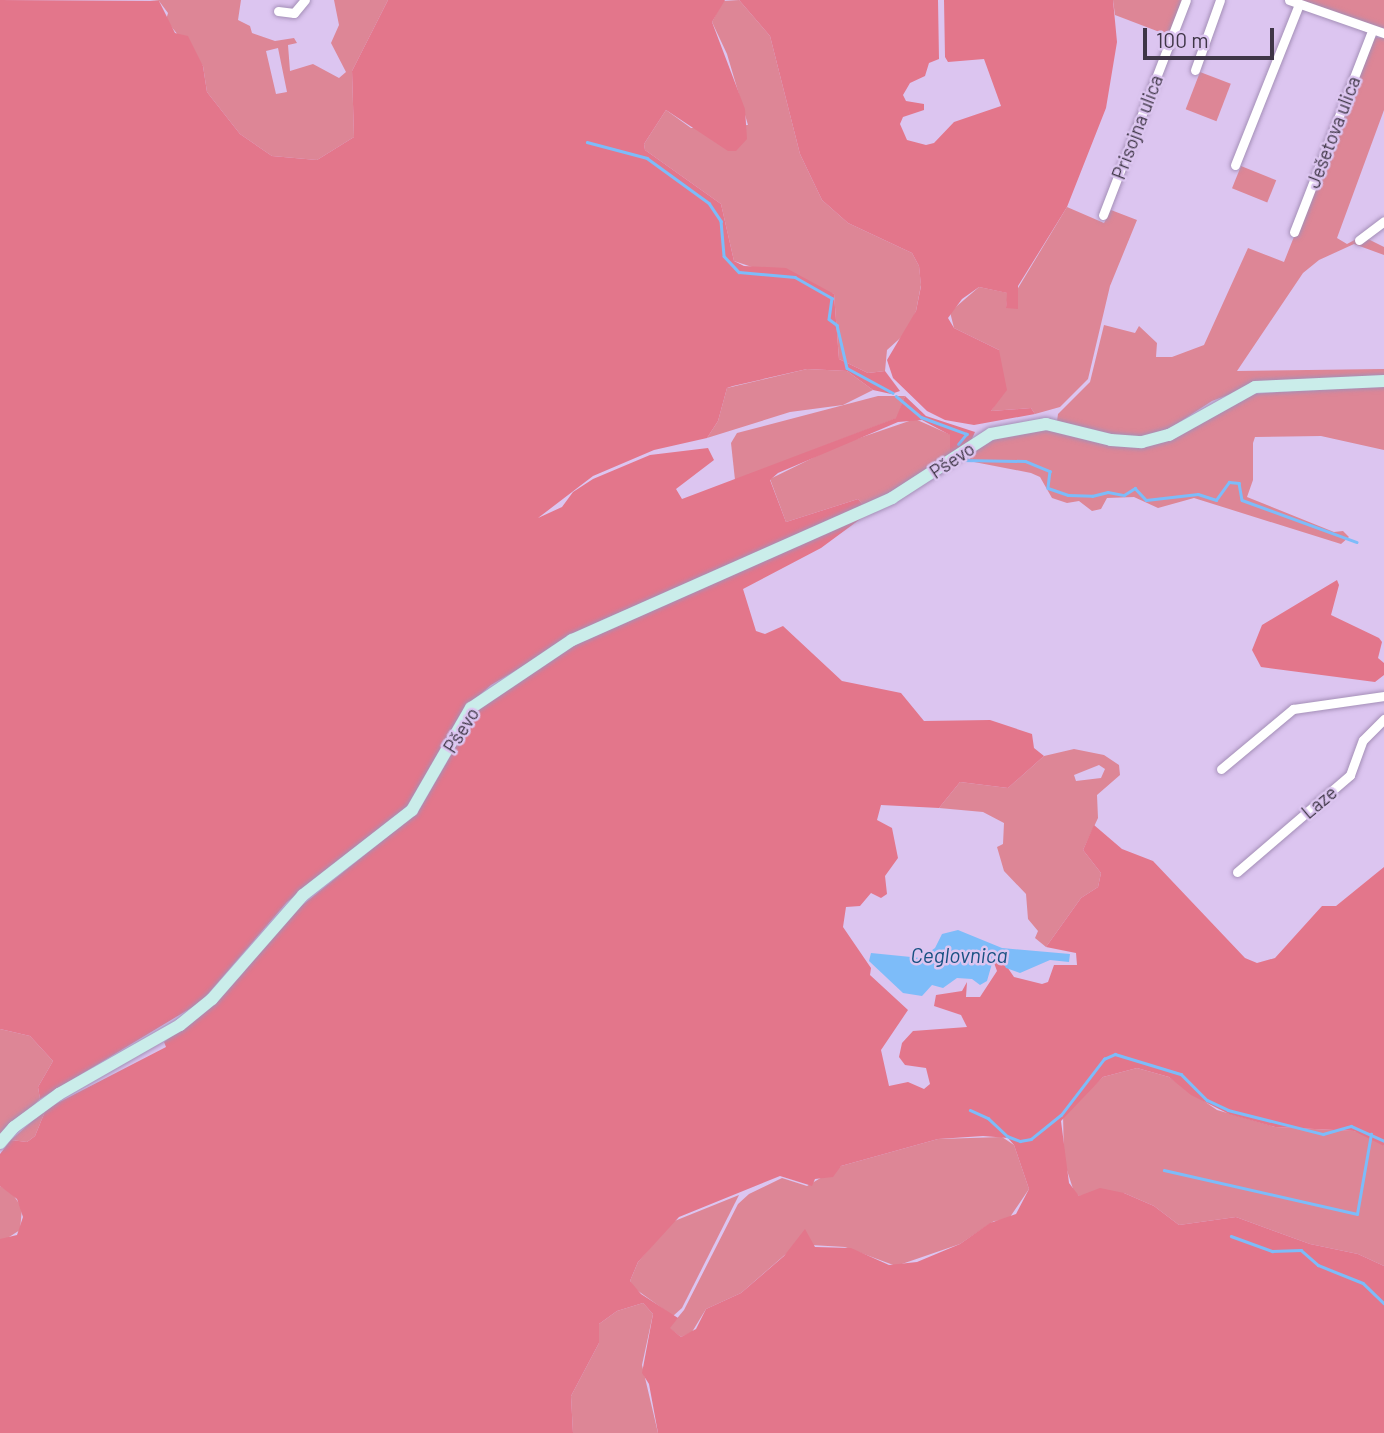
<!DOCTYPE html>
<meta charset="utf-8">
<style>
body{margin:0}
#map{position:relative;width:1384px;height:1433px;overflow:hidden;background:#dcc5f0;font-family:Barlow,sans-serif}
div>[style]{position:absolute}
.green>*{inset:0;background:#dd8696;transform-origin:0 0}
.forest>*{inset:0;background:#e3768b}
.water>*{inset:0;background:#7dbcf9}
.stream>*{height:2.5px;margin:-1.25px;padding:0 1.25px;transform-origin:1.25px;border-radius:1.25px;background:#7dbcf9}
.roads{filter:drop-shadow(0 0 2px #a48fb7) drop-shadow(0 0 2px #a48fb7)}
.street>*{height:9px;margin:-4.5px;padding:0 4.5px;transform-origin:4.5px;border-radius:4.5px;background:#fff}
.secondary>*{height:12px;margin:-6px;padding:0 6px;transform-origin:6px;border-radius:6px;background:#caedea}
span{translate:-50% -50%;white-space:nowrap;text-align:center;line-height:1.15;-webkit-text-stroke:5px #dcc5f0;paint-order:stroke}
.street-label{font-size:19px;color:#3f3647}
.water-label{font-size:21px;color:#185182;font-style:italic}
.scale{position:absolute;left:1143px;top:28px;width:131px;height:32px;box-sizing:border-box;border:4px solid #3f3647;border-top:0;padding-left:9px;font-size:21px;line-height:24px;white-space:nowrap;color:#3f3647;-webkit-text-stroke:5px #dcc5f0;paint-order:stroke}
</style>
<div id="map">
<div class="green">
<i style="clip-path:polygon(evenodd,150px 0,241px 0,238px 20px,250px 26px,252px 33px,275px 41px,294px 38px,297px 43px,288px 45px,290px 71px,313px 64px,339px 78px,346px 72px,331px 43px,339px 25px,334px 0,388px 0,352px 71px,354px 137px,317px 160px,272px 156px,240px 134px,207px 92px,203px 66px,166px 20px,168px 13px,159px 1px,150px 0,278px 48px,287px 92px,276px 94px,266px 51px,278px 48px)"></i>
<i style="clip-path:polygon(739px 0,770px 36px,800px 154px,822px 200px,848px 223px,912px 253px,919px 266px,921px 285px,916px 311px,907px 332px,887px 350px,885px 371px,868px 373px,839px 359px,834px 294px,734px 261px,721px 204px,645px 150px,644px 144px,666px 110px,691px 128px,748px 125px,727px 54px,712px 22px,723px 1px)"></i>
<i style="clip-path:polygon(1113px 0,1184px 0,1170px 36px,1115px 15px)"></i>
<i style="clip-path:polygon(1296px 0,1384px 0,1384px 30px)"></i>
<i style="clip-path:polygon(1373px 37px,1384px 38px,1384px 110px,1337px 238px,1347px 244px,1362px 236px,1384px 247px,1384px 255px,1354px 244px,1319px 260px,1303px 273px,1237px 371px,1384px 369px,1384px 377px,1257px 384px,1212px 401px,1164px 432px,1140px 437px,1110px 435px,1057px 421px,1058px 414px,1090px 382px,1104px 325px,1135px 333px,1139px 326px,1157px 343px,1156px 357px,1172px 357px,1204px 345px,1248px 248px,1284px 262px)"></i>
<i style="left:1200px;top:72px;width:33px;height:40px;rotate:21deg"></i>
<i style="left:1241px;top:166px;width:38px;height:24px;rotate:22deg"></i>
<i style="clip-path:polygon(1067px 207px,1104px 223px,1111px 210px,1137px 220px,1110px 286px,1088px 379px,1060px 407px,1035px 414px,1031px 408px,991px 411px,998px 400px,999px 350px,954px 328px,950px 312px,979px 287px,1008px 293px,1006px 308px)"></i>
<i style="clip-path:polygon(807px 369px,847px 371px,873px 390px,843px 405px,790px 412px,707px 438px,718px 421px,727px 388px)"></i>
<i style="clip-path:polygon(1384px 384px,1384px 450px,1321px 436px,1255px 437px,1253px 443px,1253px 480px,1247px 497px,1334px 532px,1343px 531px,1349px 537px,1341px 544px,1194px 498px,1158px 508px,1134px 497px,1107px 498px,1101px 509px,1092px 511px,1079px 501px,1067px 503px,1052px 498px,1040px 477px,1031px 473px,969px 461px,972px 453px,995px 439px,1046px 428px,1134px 447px,1252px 394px)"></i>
<i style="clip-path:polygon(878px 396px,905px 396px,897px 418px,735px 480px,731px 443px,737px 433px)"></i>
<i style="clip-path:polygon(915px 419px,951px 435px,950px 456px,865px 507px,858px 499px,786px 522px,770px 479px,839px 445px)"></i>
<i style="clip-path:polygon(evenodd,1074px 749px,1104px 755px,1119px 765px,1120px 775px,1097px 795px,1098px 818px,1083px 850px,1101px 873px,1098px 887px,1081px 898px,1046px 947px,1035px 938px,1038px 931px,1028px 919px,1026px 894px,1004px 871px,997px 847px,1003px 844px,1004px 823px,983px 812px,939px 808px,960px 782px,1008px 788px,1044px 756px,1074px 749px,1099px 765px,1105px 769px,1101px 778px,1076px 781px,1074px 775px,1099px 765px)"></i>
<i style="clip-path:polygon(0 1029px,30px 1036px,53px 1061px,38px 1087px,40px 1099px,0 1137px)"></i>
<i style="clip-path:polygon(1137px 1068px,1169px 1077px,1217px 1110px,1275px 1127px,1354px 1131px,1376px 1138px,1384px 1146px,1384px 1266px,1358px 1254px,1310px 1244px,1236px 1217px,1179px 1225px,1154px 1206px,1124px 1193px,1079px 1196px,1074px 1192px,1064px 1161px,1063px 1114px,1103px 1077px)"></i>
<i style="clip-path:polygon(46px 1109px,35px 1136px,27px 1142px,11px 1140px)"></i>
<i style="clip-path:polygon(1002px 1137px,1014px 1145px,1029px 1189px,1008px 1220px,994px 1221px,960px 1244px,896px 1266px,845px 1247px,811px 1245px,787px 1253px,741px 1293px,706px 1309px,692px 1332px,681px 1337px,669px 1328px,684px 1310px,738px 1204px,749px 1194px,782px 1178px,807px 1186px,841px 1166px,938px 1139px)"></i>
<i style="clip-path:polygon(0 1186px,12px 1193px,22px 1208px,20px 1230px,6px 1239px,0 1239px)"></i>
<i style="clip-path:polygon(739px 1195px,682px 1308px,673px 1316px,634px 1288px,630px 1281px,638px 1262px,672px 1222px)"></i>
<i style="clip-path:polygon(643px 1303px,653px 1314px,642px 1365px,658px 1433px,573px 1433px,571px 1396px,599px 1343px,599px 1324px,617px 1311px)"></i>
</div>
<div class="forest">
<i style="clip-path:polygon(0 0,159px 1px,175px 33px,188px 36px,203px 66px,207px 92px,240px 134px,272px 156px,317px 160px,354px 137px,352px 71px,388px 0,725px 0,712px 22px,745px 109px,747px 139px,736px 151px,728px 151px,666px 110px,644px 144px,645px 150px,721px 204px,734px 261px,744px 266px,786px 268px,834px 294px,839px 359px,868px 373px,885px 371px,900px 391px,891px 394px,873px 390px,847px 371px,807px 369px,733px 386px,727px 388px,718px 421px,707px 438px,654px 450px,593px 476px,538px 518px,562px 507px,573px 492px,593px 479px,650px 455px,708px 448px,714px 460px,676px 489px,682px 499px,896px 418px,905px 396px,926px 416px,975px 432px,971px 441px,950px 456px,950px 435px,922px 420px,898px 422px,778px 473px,770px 480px,786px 522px,858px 499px,865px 507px,600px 621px,491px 685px,467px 706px,409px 805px,287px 902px,201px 1002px,40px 1099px,38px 1087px,53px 1061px,30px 1036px,0 1029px)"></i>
<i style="clip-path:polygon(739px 0,938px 0,939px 59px,929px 63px,925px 76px,910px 83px,903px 95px,906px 101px,924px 104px,924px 110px,903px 117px,900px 124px,907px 140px,926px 145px,934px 143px,954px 122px,1001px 106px,984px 59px,948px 62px,945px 57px,944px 0,1113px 0,1117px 42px,1106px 108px,1067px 207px,1018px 286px,1018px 309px,1006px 308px,1007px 293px,979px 287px,962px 299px,948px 318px,954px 328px,999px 350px,1007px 390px,991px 411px,1031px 408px,1035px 414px,974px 425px,945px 420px,927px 411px,893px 378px,887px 360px,916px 311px,921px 286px,919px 266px,912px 253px,848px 223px,822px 200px,800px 154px,770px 36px)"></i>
<i style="clip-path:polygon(evenodd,863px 517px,821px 548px,743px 589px,756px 631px,765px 634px,783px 626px,842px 681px,901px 693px,924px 721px,990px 720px,1032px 734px,1034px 748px,1044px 756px,1008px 788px,960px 782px,939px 808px,881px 805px,877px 820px,892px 828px,898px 858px,885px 876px,887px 894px,881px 898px,871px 893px,860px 906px,846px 907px,843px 927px,871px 968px,870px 975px,908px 1010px,881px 1050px,889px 1086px,908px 1082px,924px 1089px,930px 1084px,926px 1068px,905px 1065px,899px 1057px,902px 1043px,913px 1031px,967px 1027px,961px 1015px,934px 1006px,936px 995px,962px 991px,967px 982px,966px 997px,980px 997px,997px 971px,993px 960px,1001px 958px,1014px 977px,1042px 984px,1048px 982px,1054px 965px,1077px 965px,1076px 953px,1046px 947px,1081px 898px,1098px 887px,1101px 873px,1083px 850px,1094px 825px,1122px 849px,1153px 861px,1245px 958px,1257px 963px,1275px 958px,1322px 906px,1336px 906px,1384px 867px,1384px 1146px,1354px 1131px,1275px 1127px,1229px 1114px,1191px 1095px,1169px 1077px,1137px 1068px,1103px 1077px,1061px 1121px,1069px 1183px,1079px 1196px,1100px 1188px,1124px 1193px,1154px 1206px,1179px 1225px,1236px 1217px,1310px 1244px,1358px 1254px,1384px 1266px,1384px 1433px,658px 1433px,649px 1384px,642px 1373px,653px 1314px,643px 1303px,617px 1311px,599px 1324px,599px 1343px,571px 1396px,573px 1433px,0 1433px,0 1239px,17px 1235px,23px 1217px,17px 1199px,0 1186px,0 1154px,11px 1140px,27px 1142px,35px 1136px,46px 1109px,166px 1047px,164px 1042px,213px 1005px,295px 911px,418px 812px,474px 715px,488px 700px,566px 649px,863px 517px,983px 1136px,1008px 1138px,1014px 1145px,1029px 1189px,1016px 1214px,990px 1223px,960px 1244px,917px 1262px,889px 1265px,851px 1248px,815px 1247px,805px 1229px,784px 1256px,741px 1293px,706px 1309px,696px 1329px,681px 1337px,670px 1328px,678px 1318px,641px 1294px,630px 1281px,638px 1262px,679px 1217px,780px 1176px,812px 1186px,815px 1179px,833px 1177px,841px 1166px,938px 1139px,983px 1136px)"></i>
<i style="clip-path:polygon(1337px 580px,1339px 585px,1331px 615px,1379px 638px,1382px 642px,1378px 658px,1384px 663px,1384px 675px,1375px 682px,1261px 667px,1252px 650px,1262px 625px)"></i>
</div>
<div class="water">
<i style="clip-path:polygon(958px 930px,1002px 948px,1070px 954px,1069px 962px,1050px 960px,1020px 973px,1006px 968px,1000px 958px,993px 960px,987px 981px,980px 985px,972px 979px,957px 978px,943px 988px,932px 985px,922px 996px,903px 993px,869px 961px,871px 953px,921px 958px,935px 948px,942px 934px)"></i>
</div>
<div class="stream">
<i style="left:587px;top:142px;width:62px;rotate:14.9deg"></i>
<i style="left:647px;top:158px;width:77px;rotate:36deg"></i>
<i style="left:709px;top:203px;width:22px;rotate:56deg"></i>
<i style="left:721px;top:221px;width:35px;rotate:85deg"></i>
<i style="left:724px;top:256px;width:22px;rotate:47deg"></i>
<i style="left:739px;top:272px;width:56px;rotate:5.1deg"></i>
<i style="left:795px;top:277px;width:43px;rotate:29.6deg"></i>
<i style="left:832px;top:298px;width:21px;rotate:98deg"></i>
<i style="left:829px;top:319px;width:10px;rotate:37deg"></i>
<i style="left:837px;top:325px;width:44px;rotate:76.9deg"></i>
<i style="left:847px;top:368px;width:52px;rotate:28.5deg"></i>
<i style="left:896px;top:396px;width:33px;rotate:40deg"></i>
<i style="left:921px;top:417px;width:49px;rotate:20.3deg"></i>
<i style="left:967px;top:434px;width:13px;rotate:129deg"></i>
<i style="left:962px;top:460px;width:63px;rotate:0.9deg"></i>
<i style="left:1025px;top:461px;width:27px;rotate:22deg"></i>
<i style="left:1050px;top:471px;width:17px;rotate:97deg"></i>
<i style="left:1048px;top:488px;width:21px;rotate:19deg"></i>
<i style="left:1068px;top:495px;width:24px;rotate:2deg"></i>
<i style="left:1092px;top:496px;width:16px;rotate:-14deg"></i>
<i style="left:1108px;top:492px;width:16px;rotate:11deg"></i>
<i style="left:1124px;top:495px;width:13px;rotate:-32deg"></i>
<i style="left:1135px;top:488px;width:16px;rotate:47deg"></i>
<i style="left:1146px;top:500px;width:52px;rotate:-6.6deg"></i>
<i style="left:1198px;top:494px;width:19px;rotate:18deg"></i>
<i style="left:1216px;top:500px;width:22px;rotate:-54deg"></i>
<i style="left:1229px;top:482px;width:10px;rotate:6deg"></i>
<i style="left:1239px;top:483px;width:17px;rotate:80deg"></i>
<i style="left:1242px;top:500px;width:122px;rotate:20.1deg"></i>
<i style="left:970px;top:1110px;width:20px;rotate:24deg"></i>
<i style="left:988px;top:1118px;width:26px;rotate:43deg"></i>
<i style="left:1007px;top:1136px;width:14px;rotate:21deg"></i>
<i style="left:1020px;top:1141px;width:11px;rotate:-10deg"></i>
<i style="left:1031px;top:1139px;width:38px;rotate:-39deg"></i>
<i style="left:1061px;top:1115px;width:71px;rotate:-52.5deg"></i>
<i style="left:1104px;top:1059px;width:12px;rotate:-24deg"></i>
<i style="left:1115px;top:1054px;width:69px;rotate:16.9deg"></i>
<i style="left:1181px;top:1074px;width:37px;rotate:45deg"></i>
<i style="left:1207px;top:1100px;width:23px;rotate:25deg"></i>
<i style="left:1228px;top:1110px;width:98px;rotate:14.2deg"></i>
<i style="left:1323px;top:1134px;width:29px;rotate:-16deg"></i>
<i style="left:1351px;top:1126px;width:36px;rotate:24deg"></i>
<i style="left:1164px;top:1170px;width:198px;rotate:12.8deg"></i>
<i style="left:1357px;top:1214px;width:81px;rotate:-80.1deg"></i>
<i style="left:1231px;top:1236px;width:44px;rotate:20.1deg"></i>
<i style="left:1272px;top:1251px;width:29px;rotate:-2deg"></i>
<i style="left:1301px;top:1250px;width:23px;rotate:41deg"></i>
<i style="left:1318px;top:1265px;width:48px;rotate:21.8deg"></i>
<i style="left:1363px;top:1283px;width:29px;rotate:44deg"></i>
</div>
<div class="roads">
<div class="street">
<i style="left:1289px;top:0;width:101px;rotate:19.2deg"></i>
<i style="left:278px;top:11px;width:16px;rotate:7deg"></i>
<i style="left:294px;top:13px;width:17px;rotate:-50deg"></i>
<i style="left:1195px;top:70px;width:74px;rotate:-70.3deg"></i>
<i style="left:1235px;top:165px;width:173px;rotate:-68.3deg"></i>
<i style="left:1103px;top:215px;width:230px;rotate:-68.9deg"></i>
<i style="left:1294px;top:232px;width:216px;rotate:-68.8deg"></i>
<i style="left:1359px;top:240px;width:31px;rotate:-37deg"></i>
<i style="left:1221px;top:769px;width:94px;rotate:-39.8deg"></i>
<i style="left:1293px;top:709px;width:92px;rotate:-8.1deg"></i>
<i style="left:1237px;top:872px;width:149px;rotate:-40.6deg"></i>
<i style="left:1350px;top:775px;width:37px;rotate:-70deg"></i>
<i style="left:1363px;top:740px;width:30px;rotate:-45deg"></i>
</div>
<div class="secondary">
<i style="left:0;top:1143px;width:21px;rotate:-49deg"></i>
<i style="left:14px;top:1127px;width:56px;rotate:-36.3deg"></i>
<i style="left:59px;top:1094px;width:139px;rotate:-29.7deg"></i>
<i style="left:180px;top:1025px;width:41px;rotate:-39.1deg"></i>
<i style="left:212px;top:999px;width:138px;rotate:-48.8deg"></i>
<i style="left:303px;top:895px;width:138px;rotate:-37.9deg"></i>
<i style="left:412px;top:810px;width:118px;rotate:-60deg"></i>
<i style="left:471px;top:708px;width:122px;rotate:-34deg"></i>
<i style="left:572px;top:640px;width:350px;rotate:-23.9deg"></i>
<i style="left:892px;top:498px;width:118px;rotate:-32.9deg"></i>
<i style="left:991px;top:434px;width:56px;rotate:-10.3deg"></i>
<i style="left:1046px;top:424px;width:67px;rotate:13.8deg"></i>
<i style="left:1111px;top:440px;width:31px;rotate:4deg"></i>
<i style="left:1142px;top:442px;width:28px;rotate:-15deg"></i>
<i style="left:1169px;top:435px;width:98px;rotate:-29.2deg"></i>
<i style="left:1255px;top:387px;width:129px;rotate:-2.7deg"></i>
</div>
</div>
<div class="street-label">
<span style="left:1137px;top:127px;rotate:-69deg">Prisojna ulica</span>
<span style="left:1333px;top:132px;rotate:-69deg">Ješetova ulica</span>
<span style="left:952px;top:460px;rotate:-34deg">Pševo</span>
<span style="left:461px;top:730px;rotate:-58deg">Pševo</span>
<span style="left:1319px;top:802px;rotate:-40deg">Laze</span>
</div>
<div class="water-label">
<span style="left:959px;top:955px">Ceglovnica</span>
</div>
<div class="scale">100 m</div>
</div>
